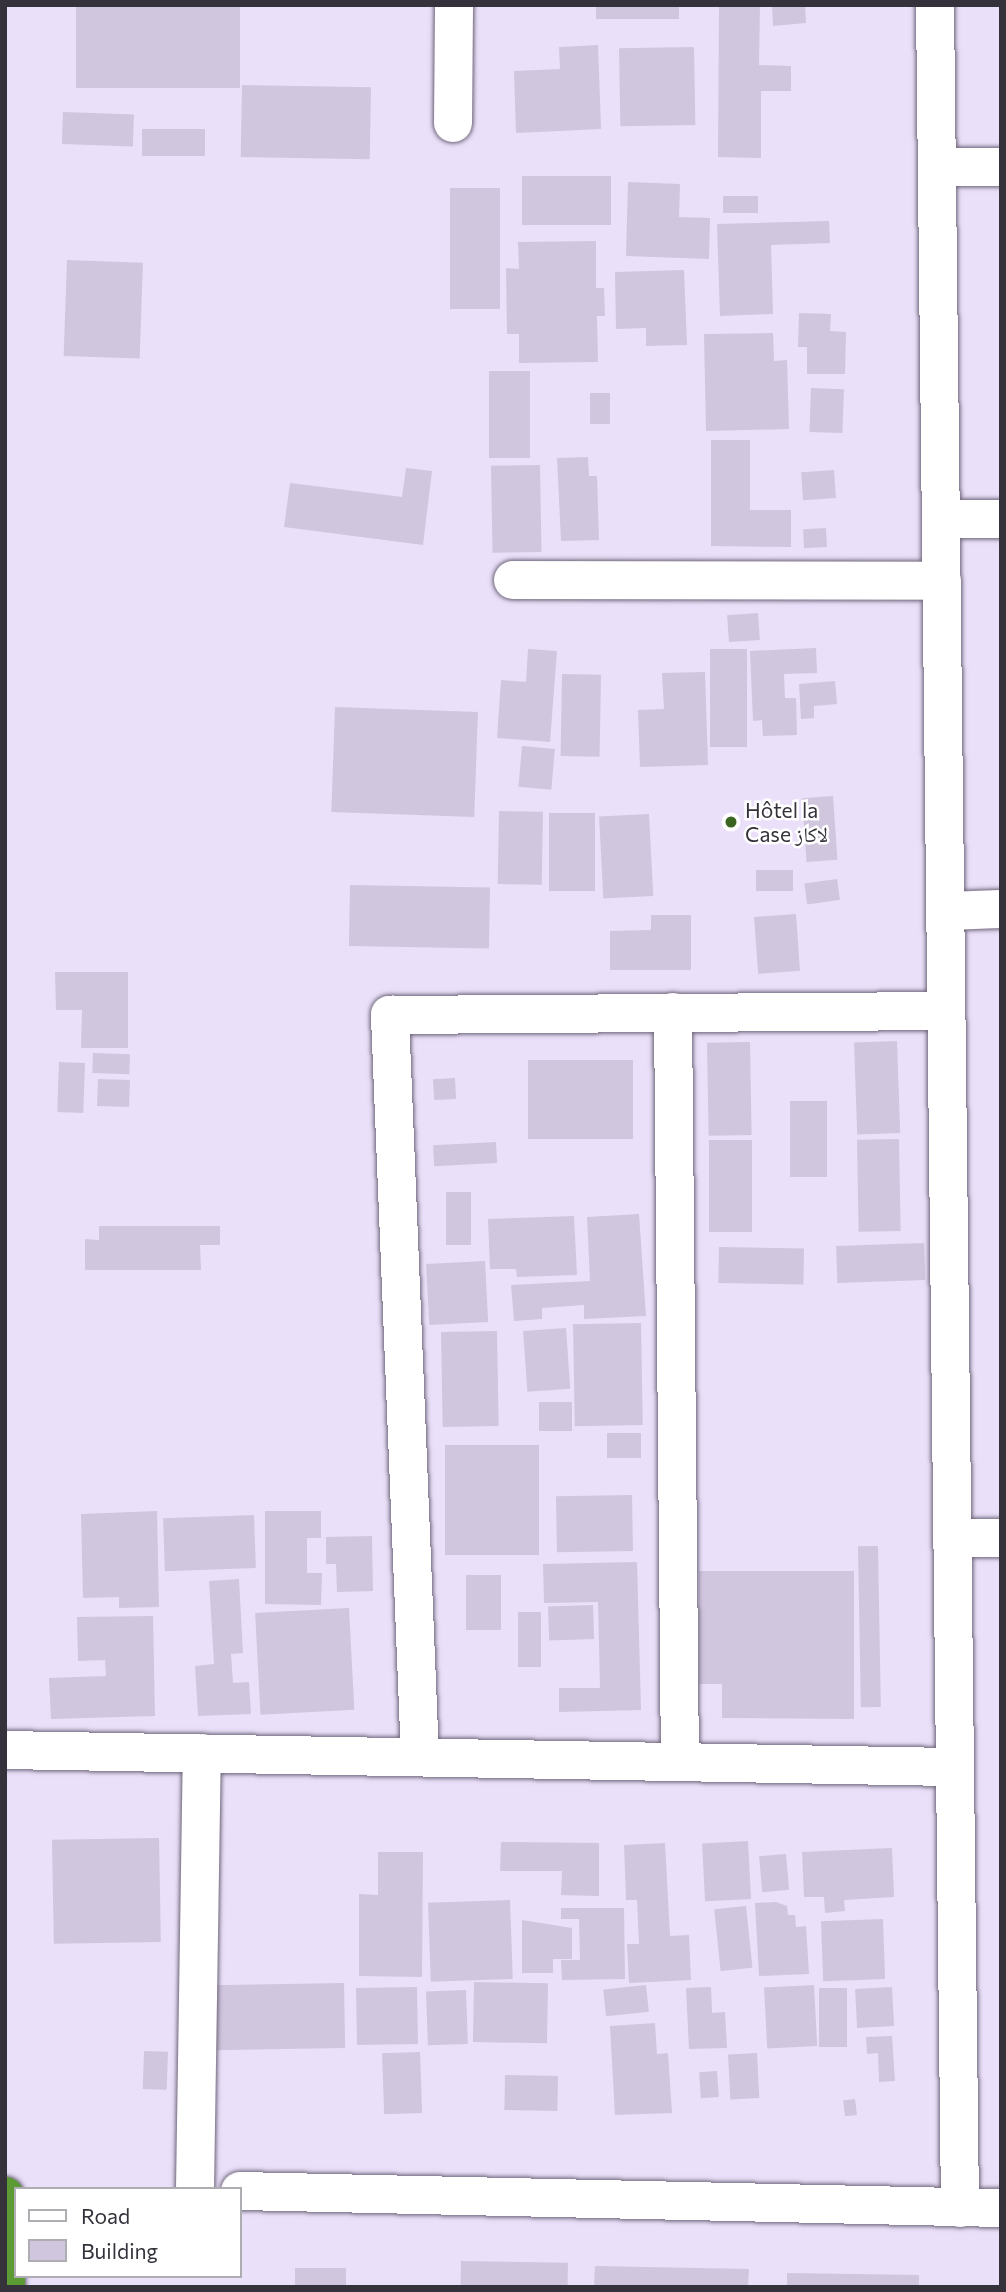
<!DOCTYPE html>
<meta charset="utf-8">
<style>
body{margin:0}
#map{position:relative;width:1006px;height:2292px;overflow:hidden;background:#eae0f9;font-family:Commissioner,"Noto Naskh Arabic",sans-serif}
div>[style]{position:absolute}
.building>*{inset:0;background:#d0c6de;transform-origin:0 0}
.roads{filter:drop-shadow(0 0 2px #6f667b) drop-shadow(0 0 2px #6f667b)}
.minor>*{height:38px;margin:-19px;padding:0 19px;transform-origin:19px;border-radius:19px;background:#fff}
.highway>*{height:38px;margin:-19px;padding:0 19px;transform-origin:19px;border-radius:19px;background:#5c9b33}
.dots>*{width:19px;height:19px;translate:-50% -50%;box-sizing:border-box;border:4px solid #fff;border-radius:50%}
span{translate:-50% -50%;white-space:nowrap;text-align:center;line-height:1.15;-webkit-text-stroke:5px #fff;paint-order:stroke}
.poi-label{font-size:21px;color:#35323b}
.left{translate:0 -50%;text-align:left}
.frame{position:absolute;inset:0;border:7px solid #35323b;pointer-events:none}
.legend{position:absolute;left:14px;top:2187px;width:228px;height:91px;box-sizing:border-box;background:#fff;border:2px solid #aeadb1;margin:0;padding:9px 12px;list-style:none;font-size:21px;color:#35323b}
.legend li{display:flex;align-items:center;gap:14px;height:35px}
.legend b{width:35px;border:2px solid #aeadb1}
</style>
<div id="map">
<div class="building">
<i style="left:76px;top:5px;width:164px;height:83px"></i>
<i style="left:596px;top:5px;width:83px;height:14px"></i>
<i style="clip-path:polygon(719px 5px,760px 5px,759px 65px,791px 66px,791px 91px,761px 91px,761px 158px,718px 157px)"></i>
<i style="clip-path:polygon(772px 5px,805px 5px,806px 23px,773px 26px)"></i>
<i style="clip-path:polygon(598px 45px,601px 129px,516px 133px,514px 71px,560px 69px,559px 47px)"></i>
<i style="left:694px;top:47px;width:78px;height:75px;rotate:89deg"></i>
<i style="left:242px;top:85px;width:129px;height:72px;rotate:1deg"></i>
<i style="left:63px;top:112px;width:71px;height:32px;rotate:2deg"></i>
<i style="left:205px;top:129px;width:27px;height:63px;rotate:90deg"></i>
<i style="left:522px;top:176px;width:89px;height:49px"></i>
<i style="clip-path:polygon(628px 182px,680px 184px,679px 217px,710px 218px,709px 259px,626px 256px)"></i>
<i style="left:450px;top:188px;width:50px;height:121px"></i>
<i style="left:758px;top:196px;width:17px;height:35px;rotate:90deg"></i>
<i style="clip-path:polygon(829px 221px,830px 243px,771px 245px,773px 314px,720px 316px,717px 224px)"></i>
<i style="clip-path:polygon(596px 241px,596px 288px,604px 288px,605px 316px,597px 316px,598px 362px,519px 363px,519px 334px,507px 334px,506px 268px,519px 269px,518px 242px)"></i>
<i style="left:67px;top:260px;width:76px;height:96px;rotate:2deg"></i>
<i style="clip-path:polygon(684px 270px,687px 345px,646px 346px,646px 328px,616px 329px,615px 272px)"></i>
<i style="clip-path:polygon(799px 313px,831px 314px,830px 331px,846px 332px,845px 374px,807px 374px,807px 347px,798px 347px)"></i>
<i style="clip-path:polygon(773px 333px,774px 361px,787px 360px,789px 429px,706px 431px,704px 334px)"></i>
<i style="left:489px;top:371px;width:41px;height:87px"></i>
<i style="left:811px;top:388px;width:33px;height:44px;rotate:2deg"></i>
<i style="left:610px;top:393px;width:31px;height:20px;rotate:90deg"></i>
<i style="clip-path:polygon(711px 440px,750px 440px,750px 510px,791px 510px,791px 547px,711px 546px)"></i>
<i style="clip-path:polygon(588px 457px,589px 476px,597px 476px,599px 540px,561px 541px,557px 458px)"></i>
<i style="left:540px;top:465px;width:87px;height:49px;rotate:89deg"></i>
<i style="clip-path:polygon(406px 468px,432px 471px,423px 545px,284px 527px,290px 483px,402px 497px)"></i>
<i style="left:834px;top:470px;width:28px;height:33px;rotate:86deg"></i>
<i style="left:826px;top:528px;width:19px;height:23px;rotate:87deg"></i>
<i style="left:758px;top:613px;width:27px;height:31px;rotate:86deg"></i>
<i style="clip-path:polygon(816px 648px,817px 673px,784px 674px,785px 698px,796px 698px,797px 735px,763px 736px,762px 720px,753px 721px,750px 651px)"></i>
<i style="clip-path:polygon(528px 649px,557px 651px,550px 742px,497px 738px,501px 680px,526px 682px)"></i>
<i style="left:710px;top:649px;width:37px;height:98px"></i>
<i style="clip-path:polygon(705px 672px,708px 765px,640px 767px,638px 710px,664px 709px,662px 673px)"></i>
<i style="left:562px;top:674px;width:39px;height:82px;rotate:1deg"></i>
<i style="clip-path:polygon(835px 681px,837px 704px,814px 706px,814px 718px,801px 719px,799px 684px)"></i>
<i style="left:335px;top:707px;width:143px;height:105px;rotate:2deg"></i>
<i style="left:522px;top:746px;width:33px;height:41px;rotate:5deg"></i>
<i style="left:833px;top:796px;width:64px;height:31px;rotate:86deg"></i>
<i style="left:499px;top:811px;width:44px;height:73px;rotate:1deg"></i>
<i style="left:549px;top:813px;width:46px;height:78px"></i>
<i style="left:649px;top:814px;width:82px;height:50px;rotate:87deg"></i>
<i style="left:793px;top:870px;width:21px;height:37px;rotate:90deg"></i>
<i style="left:837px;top:879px;width:21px;height:33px;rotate:82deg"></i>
<i style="left:350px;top:885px;width:140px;height:61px;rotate:1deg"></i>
<i style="left:796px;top:914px;width:57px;height:42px;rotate:86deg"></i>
<i style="clip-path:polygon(651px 915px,691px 915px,691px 970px,610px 970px,610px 931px,651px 930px)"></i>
<i style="clip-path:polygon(55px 972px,128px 972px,128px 1048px,81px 1048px,82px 1010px,56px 1010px)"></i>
<i style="left:897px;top:1041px;width:92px;height:43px;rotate:88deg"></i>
<i style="left:750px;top:1042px;width:93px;height:43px;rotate:89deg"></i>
<i style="left:93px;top:1053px;width:37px;height:20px;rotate:2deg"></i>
<i style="left:633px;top:1060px;width:79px;height:105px;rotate:90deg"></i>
<i style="left:59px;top:1062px;width:26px;height:50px;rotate:2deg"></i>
<i style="left:455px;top:1078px;width:21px;height:22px;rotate:87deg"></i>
<i style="left:98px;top:1079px;width:32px;height:27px;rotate:2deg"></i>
<i style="left:790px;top:1101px;width:37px;height:76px"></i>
<i style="left:899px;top:1139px;width:92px;height:42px;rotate:89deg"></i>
<i style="left:709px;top:1140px;width:43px;height:92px"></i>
<i style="left:496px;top:1142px;width:21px;height:63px;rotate:87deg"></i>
<i style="left:446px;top:1192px;width:25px;height:53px"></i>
<i style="clip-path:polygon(639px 1214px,646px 1316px,584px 1319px,584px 1305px,542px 1308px,542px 1319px,514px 1321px,511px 1285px,590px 1281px,587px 1217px)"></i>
<i style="clip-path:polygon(574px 1216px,577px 1275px,517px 1277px,516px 1269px,490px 1269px,488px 1219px)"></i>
<i style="clip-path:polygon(99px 1226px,220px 1226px,220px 1245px,200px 1245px,201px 1270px,85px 1270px,85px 1239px,99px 1240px)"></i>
<i style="left:924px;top:1243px;width:37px;height:88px;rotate:88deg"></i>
<i style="left:719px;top:1247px;width:85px;height:36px;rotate:1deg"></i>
<i style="left:485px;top:1261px;width:61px;height:59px;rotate:87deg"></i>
<i style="left:641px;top:1323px;width:102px;height:68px;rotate:89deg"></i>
<i style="left:566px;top:1328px;width:61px;height:43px;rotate:86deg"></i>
<i style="left:497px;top:1331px;width:95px;height:56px;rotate:89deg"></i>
<i style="left:539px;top:1402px;width:33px;height:29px"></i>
<i style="left:607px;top:1433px;width:34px;height:25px"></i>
<i style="left:539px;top:1445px;width:110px;height:94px;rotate:90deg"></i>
<i style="left:632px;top:1495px;width:56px;height:76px;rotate:89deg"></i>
<i style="clip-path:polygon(157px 1511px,159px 1607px,119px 1608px,119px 1597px,83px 1598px,81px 1514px)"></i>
<i style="clip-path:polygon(265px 1511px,321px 1511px,321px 1538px,307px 1538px,307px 1573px,322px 1573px,321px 1605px,265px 1604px)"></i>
<i style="left:254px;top:1515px;width:53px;height:91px;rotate:88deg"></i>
<i style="clip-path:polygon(372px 1536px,373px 1591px,337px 1592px,336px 1564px,326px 1564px,326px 1537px)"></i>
<i style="left:878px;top:1546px;width:161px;height:20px;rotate:89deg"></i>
<i style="clip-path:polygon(637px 1562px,641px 1710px,559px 1712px,559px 1688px,600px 1688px,598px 1602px,544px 1603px,543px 1564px)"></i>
<i style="clip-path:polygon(699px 1571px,854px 1571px,854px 1719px,722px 1718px,722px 1684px,699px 1684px)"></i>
<i style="left:466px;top:1575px;width:35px;height:55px"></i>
<i style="clip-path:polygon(239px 1579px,243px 1653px,231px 1654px,233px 1683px,249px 1682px,251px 1714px,198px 1716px,195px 1666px,214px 1664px,209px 1581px)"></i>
<i style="left:593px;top:1605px;width:34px;height:45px;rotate:88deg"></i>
<i style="left:349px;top:1608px;width:102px;height:94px;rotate:87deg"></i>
<i style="left:518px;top:1612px;width:23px;height:55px"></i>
<i style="clip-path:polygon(153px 1616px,155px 1716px,51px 1719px,49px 1678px,106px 1676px,105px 1660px,78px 1661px,77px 1617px)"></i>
<i style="left:159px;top:1838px;width:104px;height:107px;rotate:89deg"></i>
<i style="left:748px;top:1841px;width:58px;height:46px;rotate:87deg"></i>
<i style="clip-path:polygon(501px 1842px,599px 1843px,599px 1896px,561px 1895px,562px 1871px,500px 1871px)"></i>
<i style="clip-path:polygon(665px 1843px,670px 1936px,689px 1935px,691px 1980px,629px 1983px,627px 1944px,639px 1944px,637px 1900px,626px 1900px,624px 1845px)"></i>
<i style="clip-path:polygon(892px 1848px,894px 1897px,844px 1900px,845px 1911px,825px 1913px,824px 1897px,804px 1897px,802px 1852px)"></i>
<i style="clip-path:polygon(378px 1852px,423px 1852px,422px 1977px,359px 1976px,359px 1894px,378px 1895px)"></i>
<i style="left:786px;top:1854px;width:36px;height:27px;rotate:85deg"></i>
<i style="left:510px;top:1900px;width:79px;height:82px;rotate:88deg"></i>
<i style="clip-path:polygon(776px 1902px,787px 1906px,788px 1915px,795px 1915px,796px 1927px,806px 1926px,809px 1974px,759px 1976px,755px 1903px)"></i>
<i style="left:746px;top:1906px;width:62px;height:32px;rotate:84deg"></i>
<i style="clip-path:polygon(561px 1908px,624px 1908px,625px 1979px,562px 1980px,561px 1960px,580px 1960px,579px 1919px,561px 1919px)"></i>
<i style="left:883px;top:1919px;width:60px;height:62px;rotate:88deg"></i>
<i style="clip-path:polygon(522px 1920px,572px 1928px,572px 1959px,553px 1959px,553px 1973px,522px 1973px)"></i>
<i style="left:474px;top:1982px;width:74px;height:60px;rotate:1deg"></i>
<i style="left:344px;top:1983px;width:65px;height:131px;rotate:89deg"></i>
<i style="left:646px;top:1985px;width:27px;height:43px;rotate:84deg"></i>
<i style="left:814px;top:1985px;width:61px;height:50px;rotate:87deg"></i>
<i style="left:417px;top:1987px;width:57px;height:61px;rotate:89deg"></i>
<i style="clip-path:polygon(711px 1987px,712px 2013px,725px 2012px,727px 2048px,689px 2049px,686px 1988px)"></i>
<i style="left:892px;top:1987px;width:39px;height:37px;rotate:87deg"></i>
<i style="left:819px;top:1988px;width:28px;height:59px"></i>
<i style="left:466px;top:1990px;width:54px;height:40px;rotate:88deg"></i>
<i style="clip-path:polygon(655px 2023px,657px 2054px,668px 2053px,672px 2113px,615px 2115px,610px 2026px)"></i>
<i style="clip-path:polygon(892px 2036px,895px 2081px,879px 2082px,878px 2053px,867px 2054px,866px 2037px)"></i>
<i style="left:144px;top:2051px;width:24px;height:38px;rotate:2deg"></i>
<i style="left:420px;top:2052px;width:61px;height:38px;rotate:88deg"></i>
<i style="left:757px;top:2053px;width:45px;height:29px;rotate:87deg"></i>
<i style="left:717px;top:2071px;width:26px;height:18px;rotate:86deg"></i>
<i style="left:505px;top:2075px;width:53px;height:35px;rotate:1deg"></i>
<i style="left:855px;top:2099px;width:16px;height:12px;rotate:83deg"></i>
<i style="left:461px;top:2261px;width:107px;height:26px;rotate:1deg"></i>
<i style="clip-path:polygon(595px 2266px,749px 2269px,748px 2287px,594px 2287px)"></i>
<i style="left:295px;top:2268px;width:51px;height:19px"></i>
<i style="clip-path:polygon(787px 2273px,919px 2275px,919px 2287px,787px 2287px)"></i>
</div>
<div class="roads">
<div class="minor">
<i style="left:935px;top:5px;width:2203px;rotate:89.35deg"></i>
<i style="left:453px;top:123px;width:118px;rotate:-89.5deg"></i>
<i style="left:937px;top:167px;width:64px"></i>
<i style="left:942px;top:519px;width:59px"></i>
<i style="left:513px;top:580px;width:429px;rotate:0.1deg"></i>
<i style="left:946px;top:911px;width:55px;rotate:-2.1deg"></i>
<i style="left:673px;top:1012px;width:750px;rotate:89.47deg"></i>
<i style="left:953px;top:1538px;width:48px"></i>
<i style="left:5px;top:1750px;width:950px;rotate:1.03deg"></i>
<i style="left:420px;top:1757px;width:743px;rotate:-92.32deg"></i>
<i style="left:390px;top:1015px;width:556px;rotate:-0.41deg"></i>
<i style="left:195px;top:2189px;width:436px;rotate:-89.1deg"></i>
<i style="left:240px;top:2191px;width:761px;rotate:1.28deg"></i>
</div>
<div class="highway">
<i style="left:5px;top:2196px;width:91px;rotate:89.4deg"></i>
</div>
</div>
<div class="dots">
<i style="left:731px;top:822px;background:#3c6522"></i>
</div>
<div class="poi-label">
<span class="left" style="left:745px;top:822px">Hôtel la<br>Case لاكاز</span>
</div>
<div class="frame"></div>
<ul class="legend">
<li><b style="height:9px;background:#fff"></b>Road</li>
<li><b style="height:19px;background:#d0c6de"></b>Building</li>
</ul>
</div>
